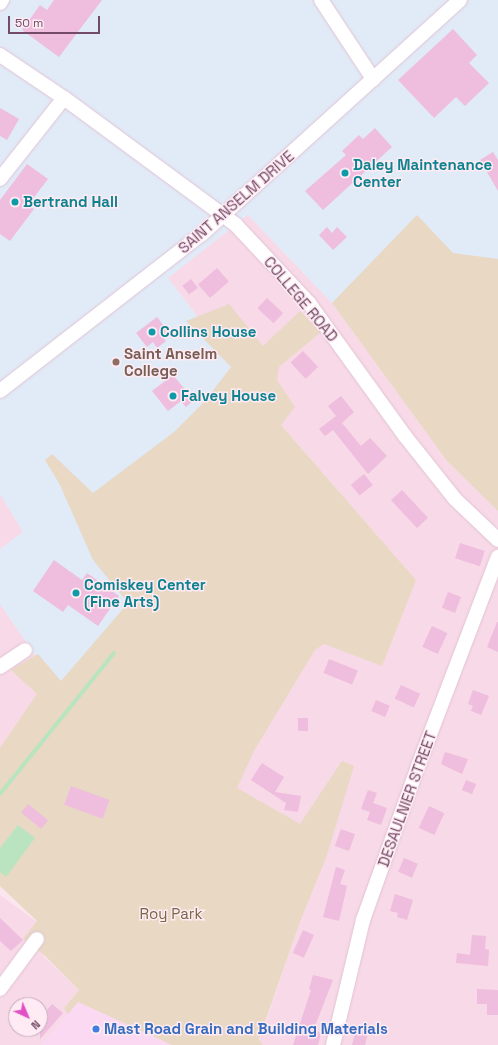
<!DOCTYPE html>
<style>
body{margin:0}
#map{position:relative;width:498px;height:1045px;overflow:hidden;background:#fbe5ee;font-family:"Space Grotesk",sans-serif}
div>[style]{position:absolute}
.residential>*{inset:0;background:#f8d9e7}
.commercial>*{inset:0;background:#fbd9f2}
.education>*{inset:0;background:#e1eaf7}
.green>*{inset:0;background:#e8d8c4}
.water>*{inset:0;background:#bae4bf}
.stream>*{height:3.5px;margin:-1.75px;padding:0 1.75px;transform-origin:1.75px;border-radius:1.75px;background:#bae4bf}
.building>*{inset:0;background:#efbddd;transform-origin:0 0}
.roads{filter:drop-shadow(0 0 1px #e1c3d4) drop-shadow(0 0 1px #e1c3d4)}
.minor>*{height:14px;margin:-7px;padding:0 7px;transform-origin:7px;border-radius:7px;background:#fff}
.dots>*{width:11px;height:11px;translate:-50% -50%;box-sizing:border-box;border:2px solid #feebf3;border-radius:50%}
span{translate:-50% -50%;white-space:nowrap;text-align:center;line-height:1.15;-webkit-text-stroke:3px #feebf3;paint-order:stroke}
.culture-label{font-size:15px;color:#0d838f;font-weight:700}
.left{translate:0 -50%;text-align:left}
.street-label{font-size:15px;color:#734b66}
.education-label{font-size:15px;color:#785e54;font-weight:700}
.park-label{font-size:15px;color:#786743}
.shop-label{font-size:15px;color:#366cbe;font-weight:700}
.north{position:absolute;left:8px;top:997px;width:40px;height:40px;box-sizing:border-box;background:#feebf3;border:1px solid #c6abbb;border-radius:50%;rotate:136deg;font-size:11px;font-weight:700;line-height:16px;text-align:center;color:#734b66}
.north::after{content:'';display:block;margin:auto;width:14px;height:18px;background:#e04fc4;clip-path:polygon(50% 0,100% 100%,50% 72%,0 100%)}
.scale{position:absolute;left:8px;top:16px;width:92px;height:18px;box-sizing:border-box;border:2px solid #734b66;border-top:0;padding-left:5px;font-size:12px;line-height:14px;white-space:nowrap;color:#734b66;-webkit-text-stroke:3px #feebf3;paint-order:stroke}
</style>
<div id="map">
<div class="residential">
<i style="clip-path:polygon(248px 215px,332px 303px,447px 461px,498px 511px,498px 1045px,258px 1045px,300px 922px,326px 858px,210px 810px,254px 751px,315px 650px,416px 580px,277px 420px,168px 278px)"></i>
<i style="clip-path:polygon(0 494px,23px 532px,0 549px)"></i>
<i style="clip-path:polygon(0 604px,67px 702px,0 771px)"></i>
<i style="clip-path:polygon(evenodd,0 895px,37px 922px,44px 957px,79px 990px,64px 1008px,68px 1014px,41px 1045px,0 1045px,0 895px,16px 1005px,40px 1005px,40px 1029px,16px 1029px,16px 1005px)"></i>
</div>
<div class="commercial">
<i style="clip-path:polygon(78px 1002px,172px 1045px,41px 1045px)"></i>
</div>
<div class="education">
<i style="clip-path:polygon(0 0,498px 0,498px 445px,472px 466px,332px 303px,248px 215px,168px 278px,277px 420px,67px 702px,0 604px,0 549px,23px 532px,0 494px)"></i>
</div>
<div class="green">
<i style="clip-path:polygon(417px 215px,453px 253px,498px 259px,498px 511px,447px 461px,332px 303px)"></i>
<i style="clip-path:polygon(229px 304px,263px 346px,300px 311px,321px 332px,279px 367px,277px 380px,295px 407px,281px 425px,416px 580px,382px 666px,324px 644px,315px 650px,254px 751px,237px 788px,300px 824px,342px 761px,354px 766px,326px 858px,300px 922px,259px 1039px,263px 1045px,172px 1045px,78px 1002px,68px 1014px,64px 1008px,79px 990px,43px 954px,23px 939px,37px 921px,0 886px,0 748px,37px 694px,11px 670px,38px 654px,61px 681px,128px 603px,93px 560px,60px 485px,45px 460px,52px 454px,93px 493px,174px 432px,205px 401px,231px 367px,186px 321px)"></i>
</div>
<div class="water">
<i style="clip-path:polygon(18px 825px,35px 838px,6px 877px,0 872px,0 848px)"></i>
</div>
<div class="stream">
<i style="left:0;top:794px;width:181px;rotate:-51deg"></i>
</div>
<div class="building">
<i style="clip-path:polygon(54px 0,102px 0,59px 57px,22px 30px,40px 5px,47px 10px)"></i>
<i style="clip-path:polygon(453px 29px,477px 55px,469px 63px,489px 83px,465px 106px,456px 97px,434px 118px,398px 80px)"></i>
<i style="clip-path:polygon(0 108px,19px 119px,7px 140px,0 136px)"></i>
<i style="clip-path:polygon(375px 128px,392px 147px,323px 210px,305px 191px,346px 155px,342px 151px,359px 135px,363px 139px)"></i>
<i style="clip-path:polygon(493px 152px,498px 160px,498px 191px,480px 160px)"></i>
<i style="clip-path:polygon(27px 164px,48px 179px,28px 205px,34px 209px,10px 241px,0 234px,0 200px)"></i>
<i style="clip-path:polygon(327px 227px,332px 233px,337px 227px,347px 237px,333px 250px,319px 235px)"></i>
<i style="left:217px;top:268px;width:18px;height:25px;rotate:49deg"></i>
<i style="left:191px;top:279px;width:11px;height:11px;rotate:52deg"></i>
<i style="left:267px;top:298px;width:22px;height:14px;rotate:43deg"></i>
<i style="clip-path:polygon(157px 317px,168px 331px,162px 336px,166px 341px,157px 348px,153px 342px,147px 347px,136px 333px)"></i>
<i style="left:303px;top:351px;width:22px;height:17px;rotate:47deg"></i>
<i style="clip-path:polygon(173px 375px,194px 400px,186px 407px,181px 401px,168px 411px,152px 391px)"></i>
<i style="clip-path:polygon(341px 396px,354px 412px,342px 423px,361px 446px,370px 438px,387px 456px,368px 474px,333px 430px,325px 436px,319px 429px,336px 416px,328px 406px)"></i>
<i style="left:364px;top:474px;width:14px;height:17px;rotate:51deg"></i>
<i style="left:402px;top:490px;width:38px;height:15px;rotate:47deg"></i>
<i style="left:460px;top:543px;width:26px;height:16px;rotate:18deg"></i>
<i style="clip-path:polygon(54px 560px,82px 580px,87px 573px,119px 596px,98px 626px,68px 605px,63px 612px,33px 591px)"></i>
<i style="left:448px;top:592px;width:14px;height:17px;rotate:21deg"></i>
<i style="clip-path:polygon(497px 622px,498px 622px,498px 652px,487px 647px)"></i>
<i style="left:432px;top:626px;width:17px;height:23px;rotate:25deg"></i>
<i style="left:329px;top:659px;width:31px;height:15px;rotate:22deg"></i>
<i style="left:401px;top:685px;width:21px;height:15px;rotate:25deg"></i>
<i style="clip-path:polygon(473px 690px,489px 696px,481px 715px,471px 711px,473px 706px,468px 704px)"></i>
<i style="left:376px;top:700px;width:15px;height:12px;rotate:23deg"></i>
<i style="left:298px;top:718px;width:10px;height:13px"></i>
<i style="clip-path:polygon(445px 752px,468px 759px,462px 774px,441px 764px)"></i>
<i style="clip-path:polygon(262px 763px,284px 777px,275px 792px,301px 796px,298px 812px,284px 810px,286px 803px,251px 780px)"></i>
<i style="left:466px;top:780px;width:11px;height:11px;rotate:22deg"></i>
<i style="left:71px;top:786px;width:41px;height:20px;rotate:20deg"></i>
<i style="clip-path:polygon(368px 790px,377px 793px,373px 803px,387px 808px,381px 825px,367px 820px,370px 812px,361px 809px)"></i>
<i style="left:28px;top:804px;width:26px;height:11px;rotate:39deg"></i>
<i style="left:429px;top:806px;width:17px;height:24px;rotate:25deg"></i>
<i style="left:341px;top:829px;width:15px;height:18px;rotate:20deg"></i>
<i style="left:404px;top:858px;width:15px;height:15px;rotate:23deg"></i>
<i style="clip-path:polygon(336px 867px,345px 870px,340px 884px,347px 886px,339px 921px,323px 917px)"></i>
<i style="clip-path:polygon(395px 894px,413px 900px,407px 920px,397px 917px,398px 913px,390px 911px)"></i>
<i style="clip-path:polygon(0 918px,23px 940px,11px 951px,0 941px)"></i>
<i style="left:303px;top:930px;width:12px;height:25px;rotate:24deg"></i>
<i style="clip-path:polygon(472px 935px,486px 936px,485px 949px,489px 950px,488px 966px,456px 963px,457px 953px,470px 955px)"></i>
<i style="clip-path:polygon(313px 975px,333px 980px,313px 1031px,321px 1033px,318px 1045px,293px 1045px,311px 990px,309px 989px)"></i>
<i style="clip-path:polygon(477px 989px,498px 990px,498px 1015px,487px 1015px,487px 1004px,477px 1004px)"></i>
<i style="clip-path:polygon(52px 1004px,63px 1013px,40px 1039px,40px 1018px)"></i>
<i style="clip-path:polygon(356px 1030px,368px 1033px,365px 1045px,352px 1045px)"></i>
</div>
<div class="roads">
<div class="minor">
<i style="left:321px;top:0;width:95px;rotate:56.6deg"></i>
<i style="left:0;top:3px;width:4px;rotate:-56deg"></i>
<i style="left:0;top:55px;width:77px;rotate:33.9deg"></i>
<i style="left:64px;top:98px;width:214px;rotate:36.4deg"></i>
<i style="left:236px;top:225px;width:107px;rotate:46.9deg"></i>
<i style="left:309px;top:303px;width:164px;rotate:54.2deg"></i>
<i style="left:405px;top:436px;width:80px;rotate:51.6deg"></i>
<i style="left:455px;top:499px;width:59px;rotate:43.6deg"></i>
<i style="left:0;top:179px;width:103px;rotate:-51.7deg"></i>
<i style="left:0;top:391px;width:256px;rotate:-37.9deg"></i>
<i style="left:202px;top:234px;width:348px;rotate:-42.2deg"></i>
<i style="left:0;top:667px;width:30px;rotate:-34deg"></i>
<i style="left:0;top:989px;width:62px;rotate:-53.5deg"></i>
<i style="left:333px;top:1045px;width:129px;rotate:-76.5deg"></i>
<i style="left:363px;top:920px;width:164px;rotate:-70.3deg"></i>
<i style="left:418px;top:766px;width:224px;rotate:-69.1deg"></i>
</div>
</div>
<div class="dots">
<i style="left:345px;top:173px;background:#0f9aa8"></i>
<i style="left:15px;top:202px;background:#0f9aa8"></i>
<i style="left:152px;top:332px;background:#0f9aa8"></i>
<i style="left:116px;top:362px;background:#8d6e63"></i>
<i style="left:173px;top:396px;background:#0f9aa8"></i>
<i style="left:76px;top:593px;background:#0f9aa8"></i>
<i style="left:96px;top:1029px;background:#3f7fe0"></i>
</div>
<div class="culture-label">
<span class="left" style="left:353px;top:173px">Daley Maintenance<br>Center</span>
<span class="left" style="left:23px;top:202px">Bertrand Hall</span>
<span class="left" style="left:160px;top:332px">Collins House</span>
<span class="left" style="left:181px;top:396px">Falvey House</span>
<span class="left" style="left:84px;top:593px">Comiskey Center<br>(Fine Arts)</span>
</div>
<div class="street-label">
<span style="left:236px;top:202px;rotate:-41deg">SAINT ANSELM DRIVE</span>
<span style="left:301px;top:299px;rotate:50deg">COLLEGE ROAD</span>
<span style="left:407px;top:799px;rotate:-70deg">DESAULNIER STREET</span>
</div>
<div class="education-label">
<span class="left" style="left:124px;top:362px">Saint Anselm<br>College</span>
</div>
<div class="park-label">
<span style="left:171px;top:914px">Roy Park</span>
</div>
<div class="shop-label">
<span class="left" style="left:104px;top:1029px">Mast Road Grain and Building Materials</span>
</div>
<div class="north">N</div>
<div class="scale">50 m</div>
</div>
